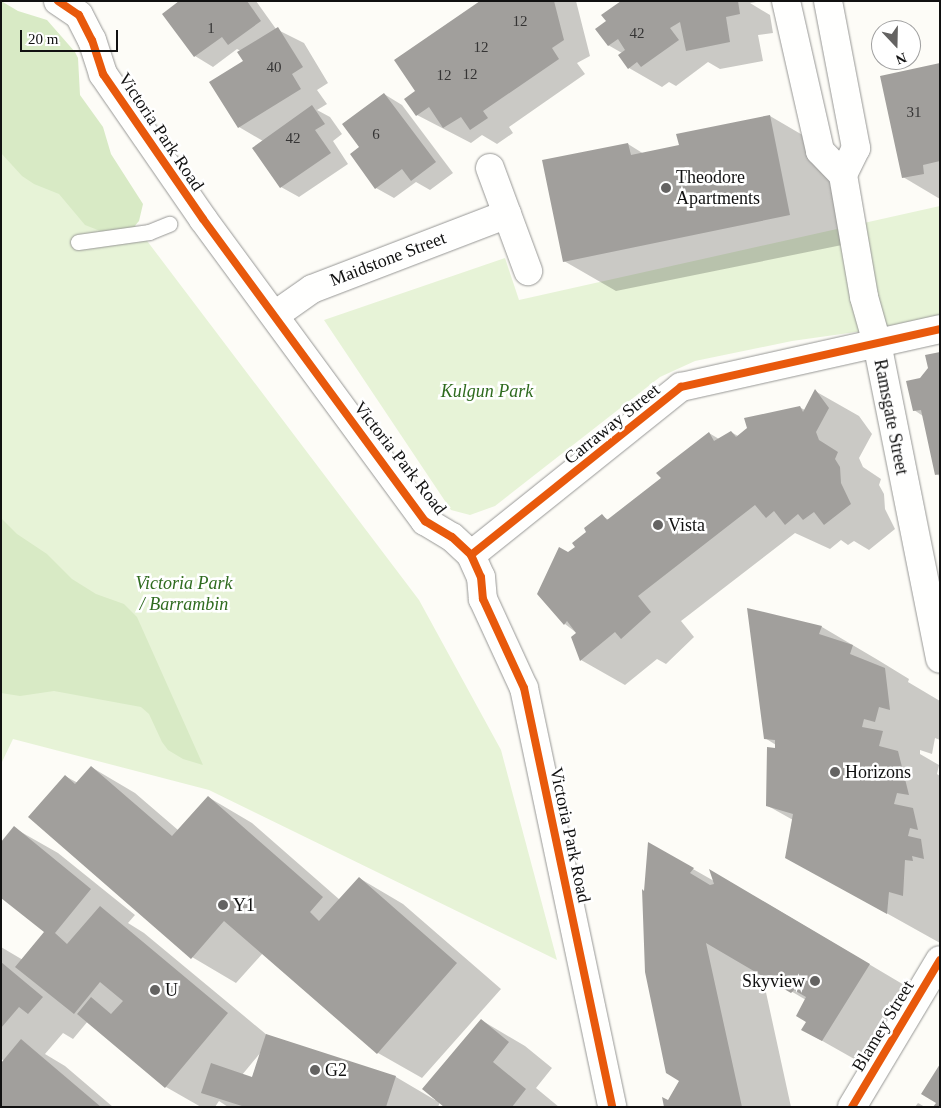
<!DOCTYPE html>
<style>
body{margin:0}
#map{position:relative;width:941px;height:1108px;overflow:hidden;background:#fdfcf7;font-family:"Times New Roman",serif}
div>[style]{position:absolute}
.green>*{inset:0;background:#e7f3d7}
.forest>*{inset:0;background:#d8eac5}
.shadow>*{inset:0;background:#0003}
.building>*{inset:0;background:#a19f9c}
.roads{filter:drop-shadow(0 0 1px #979795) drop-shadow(0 0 1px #979795)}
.lane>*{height:15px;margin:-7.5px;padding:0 7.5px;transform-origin:7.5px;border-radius:7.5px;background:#fffffe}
.street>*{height:28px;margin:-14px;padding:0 14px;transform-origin:14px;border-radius:14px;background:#fffffe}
.cycleway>*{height:8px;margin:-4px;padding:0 4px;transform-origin:4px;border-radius:4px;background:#e8590c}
.dots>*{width:14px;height:14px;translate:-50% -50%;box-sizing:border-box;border:2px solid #fff;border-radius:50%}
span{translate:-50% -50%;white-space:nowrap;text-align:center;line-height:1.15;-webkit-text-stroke:5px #fff;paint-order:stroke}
.number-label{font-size:15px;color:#353434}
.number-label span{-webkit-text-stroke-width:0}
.street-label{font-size:18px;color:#111}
.poi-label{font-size:18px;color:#111}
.left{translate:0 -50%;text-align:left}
.right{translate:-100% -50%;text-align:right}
.park-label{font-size:18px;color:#2f6b1f;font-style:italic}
.frame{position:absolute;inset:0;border:2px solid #111;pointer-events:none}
.north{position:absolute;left:871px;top:20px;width:50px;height:50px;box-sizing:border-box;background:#fff;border:1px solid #a0a0a0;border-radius:50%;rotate:159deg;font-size:14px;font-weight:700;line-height:20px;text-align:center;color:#111}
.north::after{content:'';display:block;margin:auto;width:18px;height:22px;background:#646362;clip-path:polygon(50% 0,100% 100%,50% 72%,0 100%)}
.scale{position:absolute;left:20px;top:30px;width:98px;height:22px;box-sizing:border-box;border:2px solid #111;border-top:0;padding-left:6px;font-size:15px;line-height:18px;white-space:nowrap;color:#111;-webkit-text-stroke:4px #fff;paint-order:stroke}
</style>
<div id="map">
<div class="green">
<i style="clip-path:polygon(1px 48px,419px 600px,501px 750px,557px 960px,209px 790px,13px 739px,1px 764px)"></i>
<i style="clip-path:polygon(940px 206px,940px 315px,870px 330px,792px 341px,695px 361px,660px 377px,495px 506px,470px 515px,451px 510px,324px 320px,505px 258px,519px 300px)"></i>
</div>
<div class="forest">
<i style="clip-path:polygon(1px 1px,18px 11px,47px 20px,75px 52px,78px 58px,80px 95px,103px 127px,111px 154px,143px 204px,139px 221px,132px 229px,108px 234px,85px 225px,59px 194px,34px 184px,22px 176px,1px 153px)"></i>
<i style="clip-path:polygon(1px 518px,17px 534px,47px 554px,72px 579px,96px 594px,124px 604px,137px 617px,203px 765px,183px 759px,168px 750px,162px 742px,149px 714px,141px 707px,54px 691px,20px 696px,1px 693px)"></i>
</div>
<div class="shadow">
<i style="clip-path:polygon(181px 1px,256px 1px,276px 29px,304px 43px,328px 83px,317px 90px,327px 104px,317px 110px,330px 117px,342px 134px,333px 141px,348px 164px,299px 197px,281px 187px,263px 141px,239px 127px,245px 62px,241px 51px,237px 49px,213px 67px,195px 56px)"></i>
<i style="clip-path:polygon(482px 1px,576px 1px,590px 56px,577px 63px,585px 74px,509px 127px,513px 133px,497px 144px,482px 135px,471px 143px,417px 115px,417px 91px)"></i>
<i style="clip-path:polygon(623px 1px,762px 1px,750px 3px,770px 15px,773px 33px,758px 35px,763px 61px,720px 69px,708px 62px,676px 86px,669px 82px,662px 87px,629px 68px,622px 53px,608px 45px,608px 22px)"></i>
<i style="clip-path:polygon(940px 65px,940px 199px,903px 177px)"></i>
<i style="clip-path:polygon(384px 94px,402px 105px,453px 173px,430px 190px,416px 182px,394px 198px,376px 188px,361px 148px)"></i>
<i style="clip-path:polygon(770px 116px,823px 147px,842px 245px,616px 291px,564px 261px,628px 144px,644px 154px,680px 146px)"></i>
<i style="clip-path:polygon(940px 353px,940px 476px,936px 474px,923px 416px,914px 410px,921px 379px)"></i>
<i style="clip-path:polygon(815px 391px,859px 416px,872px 434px,859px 458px,863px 467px,881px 479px,879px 485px,884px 494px,885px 509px,895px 529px,869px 550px,854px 541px,848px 545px,841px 540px,830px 549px,795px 533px,681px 621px,694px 637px,666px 664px,657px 659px,625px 685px,581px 660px,578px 634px,565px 624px,538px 593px,569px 553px,577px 548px,602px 516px,609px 520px,662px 479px,709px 433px,719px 439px,731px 432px,738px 436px,799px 407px,805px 410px)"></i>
<i style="clip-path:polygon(748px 610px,822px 627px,878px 660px,909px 679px,908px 682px,940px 701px,940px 740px,935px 738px,932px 754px,920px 750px,920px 754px,939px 765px,937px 774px,940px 776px,940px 943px,786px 857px,793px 820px,768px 806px,776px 745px,765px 738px)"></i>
<i style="clip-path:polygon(91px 767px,135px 793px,178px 830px,208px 797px,252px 823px,340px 900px,359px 878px,403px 904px,501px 989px,422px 1078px,378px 1053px,263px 953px,236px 983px,192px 957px,65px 776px,78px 783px)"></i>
<i style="clip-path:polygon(evenodd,14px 828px,58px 853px,135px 915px,128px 923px,144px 933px,267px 1035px,396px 1077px,435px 1100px,481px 1020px,525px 1046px,552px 1068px,536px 1088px,559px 1107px,446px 1107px,440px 1102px,438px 1107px,228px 1107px,219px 1101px,215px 1107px,201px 1107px,166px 1087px,88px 1021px,73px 1039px,63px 1033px,45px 1054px,65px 1066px,113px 1107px,1px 1107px,5px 1061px,1px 1059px,1px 947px,23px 960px,45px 932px,14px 828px,261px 1052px,252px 1078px,242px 1075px,261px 1052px)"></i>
<i style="clip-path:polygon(649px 844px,714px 881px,766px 903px,926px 998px,879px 1073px,803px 1030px,807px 1021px,806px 1000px,762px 974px,791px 1107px,666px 1107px,680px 1080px,645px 893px)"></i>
<i style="clip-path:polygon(918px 1103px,925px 1107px,915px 1107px)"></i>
</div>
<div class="building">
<i style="clip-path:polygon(179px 1px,247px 1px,261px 21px,228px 45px,222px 37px,194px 57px,162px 14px)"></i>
<i style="clip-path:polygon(480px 1px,554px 1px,564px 40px,552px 48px,559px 59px,483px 111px,488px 118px,470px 130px,461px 117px,443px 128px,429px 107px,416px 116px,404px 99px,415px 91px,394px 60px)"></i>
<i style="clip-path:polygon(621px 1px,738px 1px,740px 14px,726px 17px,730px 42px,686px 51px,680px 22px,670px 28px,679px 40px,641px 67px,637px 62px,628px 69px,618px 55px,625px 50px,618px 39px,608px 46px,595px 29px,606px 21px,601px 15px)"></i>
<i style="clip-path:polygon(278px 27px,303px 67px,292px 74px,301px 89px,238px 128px,209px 82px,243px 61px,237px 52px)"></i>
<i style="clip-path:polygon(940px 63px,940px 161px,923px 165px,924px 174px,902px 178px,880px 76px)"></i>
<i style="clip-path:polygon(384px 93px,436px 162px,411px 181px,402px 169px,375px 189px,350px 154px,359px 147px,342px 124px)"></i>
<i style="clip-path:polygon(312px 105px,325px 124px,315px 130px,331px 153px,280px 188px,252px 148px)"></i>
<i style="clip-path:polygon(770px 115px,790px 215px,563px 262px,542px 160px,628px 143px,631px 155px,679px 145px,676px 134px)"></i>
<i style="clip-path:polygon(940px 352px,940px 474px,935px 475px,921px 410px,913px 411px,906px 381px,920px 378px,928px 368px,925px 355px)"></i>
<i style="clip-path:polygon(815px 389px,829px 408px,816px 432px,819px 440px,838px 452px,835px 459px,840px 467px,841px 483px,851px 504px,824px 525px,814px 512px,803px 520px,798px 514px,785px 525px,774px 511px,766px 518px,755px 505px,638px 596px,651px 612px,621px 639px,615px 632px,580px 661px,571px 637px,576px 633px,567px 621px,564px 625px,537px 594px,559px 547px,568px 552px,575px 547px,572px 543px,586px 532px,584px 528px,602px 514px,607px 520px,661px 478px,656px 473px,709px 432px,714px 441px,731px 431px,736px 437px,747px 428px,744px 418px,800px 406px,803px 412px)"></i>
<i style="clip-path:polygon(747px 608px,822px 626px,819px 634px,853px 645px,850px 654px,885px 668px,890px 710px,879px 707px,875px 722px,864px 719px,862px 727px,883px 731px,879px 746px,898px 751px,909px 795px,897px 793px,894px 804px,913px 808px,918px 830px,910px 828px,908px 836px,921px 839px,924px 859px,912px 856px,913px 861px,905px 860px,903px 896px,889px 892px,887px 914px,785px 858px,793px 814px,766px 806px,767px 747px,775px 748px,775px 740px,764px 739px)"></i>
<i style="clip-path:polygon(91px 766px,172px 836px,208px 796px,323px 897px,310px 912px,319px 921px,359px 877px,457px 963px,377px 1054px,224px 921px,191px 959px,28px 817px,65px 775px,75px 784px)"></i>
<i style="clip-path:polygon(14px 826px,91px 889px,55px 933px,67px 944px,100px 906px,228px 1013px,165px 1088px,77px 1014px,91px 997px,111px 1014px,123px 1001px,100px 982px,74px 1014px,15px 967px,44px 932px,1px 898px,1px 842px)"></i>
<i style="clip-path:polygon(648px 842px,694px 868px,690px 873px,710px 885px,714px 884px,709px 869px,870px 964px,822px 1041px,801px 1030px,806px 1022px,796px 1016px,806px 997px,794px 990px,791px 993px,706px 943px,742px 1107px,664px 1107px,662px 1097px,668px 1100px,679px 1081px,666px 1073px,645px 972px,642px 889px,644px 891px)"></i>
<i style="clip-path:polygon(1px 962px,43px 997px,28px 1014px,19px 1007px,1px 1028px)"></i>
<i style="clip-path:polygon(481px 1019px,509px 1042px,493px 1062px,526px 1089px,512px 1107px,444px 1107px,422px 1089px)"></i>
<i style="clip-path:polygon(266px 1034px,396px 1076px,386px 1107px,245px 1107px,201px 1093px,211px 1063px,252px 1077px)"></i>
<i style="clip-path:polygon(21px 1039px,101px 1107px,1px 1107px,1px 1063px)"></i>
<i style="clip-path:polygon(940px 1064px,940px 1107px,933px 1107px,936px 1103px,921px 1094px)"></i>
</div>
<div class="roads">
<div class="lane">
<i style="left:78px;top:242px;width:72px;rotate:-8deg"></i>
<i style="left:149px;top:232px;width:22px;rotate:-22deg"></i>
</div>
<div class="street">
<i style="left:58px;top:1px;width:25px;rotate:34deg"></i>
<i style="left:79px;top:15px;width:28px;rotate:63deg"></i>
<i style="left:92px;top:40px;width:36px;rotate:72deg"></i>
<i style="left:103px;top:74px;width:176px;rotate:55.4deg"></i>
<i style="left:203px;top:219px;width:375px;rotate:53.7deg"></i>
<i style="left:425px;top:521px;width:31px;rotate:31deg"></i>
<i style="left:452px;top:537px;width:26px;rotate:43deg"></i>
<i style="left:471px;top:555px;width:24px;rotate:66deg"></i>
<i style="left:481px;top:577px;width:22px;rotate:85deg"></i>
<i style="left:483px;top:599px;width:98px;rotate:65.3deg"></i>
<i style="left:524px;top:688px;width:428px;rotate:78.1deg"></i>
<i style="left:786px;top:1px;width:154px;rotate:77.2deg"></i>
<i style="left:820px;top:151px;width:33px;rotate:46deg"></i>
<i style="left:843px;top:175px;width:124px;rotate:80.2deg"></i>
<i style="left:864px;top:297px;width:48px;rotate:74.2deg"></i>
<i style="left:877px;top:343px;width:322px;rotate:78.7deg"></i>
<i style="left:828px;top:1px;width:150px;rotate:79.2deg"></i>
<i style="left:856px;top:148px;width:30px;rotate:116deg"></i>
<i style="left:490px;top:168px;width:110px;rotate:69.7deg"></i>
<i style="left:275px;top:315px;width:45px;rotate:-35.1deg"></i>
<i style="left:312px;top:289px;width:209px;rotate:-21deg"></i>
<i style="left:471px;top:555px;width:269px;rotate:-38.7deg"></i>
<i style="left:681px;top:387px;width:265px;rotate:-12.6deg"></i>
<i style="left:852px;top:1107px;width:171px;rotate:-59.1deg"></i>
</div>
</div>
<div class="cycleway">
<i style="left:58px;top:1px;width:25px;rotate:34deg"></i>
<i style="left:79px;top:15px;width:28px;rotate:63deg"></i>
<i style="left:92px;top:40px;width:36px;rotate:72deg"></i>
<i style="left:103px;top:74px;width:176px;rotate:55.4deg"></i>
<i style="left:203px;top:219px;width:375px;rotate:53.7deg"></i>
<i style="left:425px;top:521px;width:31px;rotate:31deg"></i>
<i style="left:452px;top:537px;width:26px;rotate:43deg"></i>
<i style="left:471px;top:555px;width:24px;rotate:66deg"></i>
<i style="left:481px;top:577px;width:22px;rotate:85deg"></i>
<i style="left:483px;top:599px;width:98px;rotate:65.3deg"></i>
<i style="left:524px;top:688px;width:428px;rotate:78.1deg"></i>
<i style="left:471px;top:555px;width:269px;rotate:-38.7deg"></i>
<i style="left:681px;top:387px;width:265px;rotate:-12.6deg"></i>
<i style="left:852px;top:1107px;width:171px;rotate:-59.1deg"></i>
</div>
<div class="dots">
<i style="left:666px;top:188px;background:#646362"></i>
<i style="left:658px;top:525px;background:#646362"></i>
<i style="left:835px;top:772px;background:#646362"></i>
<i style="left:223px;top:905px;background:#646362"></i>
<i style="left:815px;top:981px;background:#646362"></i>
<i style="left:155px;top:990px;background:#646362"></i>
<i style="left:315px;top:1070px;background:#646362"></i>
</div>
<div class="number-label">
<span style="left:520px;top:22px">12</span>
<span style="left:211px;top:29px">1</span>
<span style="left:637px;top:34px">42</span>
<span style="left:481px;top:48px">12</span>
<span style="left:274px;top:68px">40</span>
<span style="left:470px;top:75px">12</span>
<span style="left:444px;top:76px">12</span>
<span style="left:914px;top:113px">31</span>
<span style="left:376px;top:135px">6</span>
<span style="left:293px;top:139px">42</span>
</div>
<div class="street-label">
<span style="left:161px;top:132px;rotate:56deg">Victoria Park Road</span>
<span style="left:388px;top:259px;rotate:-21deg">Maidstone Street</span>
<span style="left:891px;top:417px;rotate:79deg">Ramsgate Street</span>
<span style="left:612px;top:424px;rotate:-39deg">Carraway Street</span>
<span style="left:400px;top:458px;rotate:52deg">Victoria Park Road</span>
<span style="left:570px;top:835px;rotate:78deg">Victoria Park Road</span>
<span style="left:883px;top:1026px;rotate:-59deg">Blamey Street</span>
</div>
<div class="poi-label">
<span class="left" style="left:676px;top:188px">Theodore<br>Apartments</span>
<span class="left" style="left:668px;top:525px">Vista</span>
<span class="left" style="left:845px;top:772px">Horizons</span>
<span class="left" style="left:233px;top:905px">Y1</span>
<span class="right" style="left:805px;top:981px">Skyview</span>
<span class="left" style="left:165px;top:990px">U</span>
<span class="left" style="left:325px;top:1070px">G2</span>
</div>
<div class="park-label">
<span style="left:487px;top:391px">Kulgun Park</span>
<span style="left:184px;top:594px">Victoria Park<br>/ Barrambin</span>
</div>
<div class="frame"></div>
<div class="north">N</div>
<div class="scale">20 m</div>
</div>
